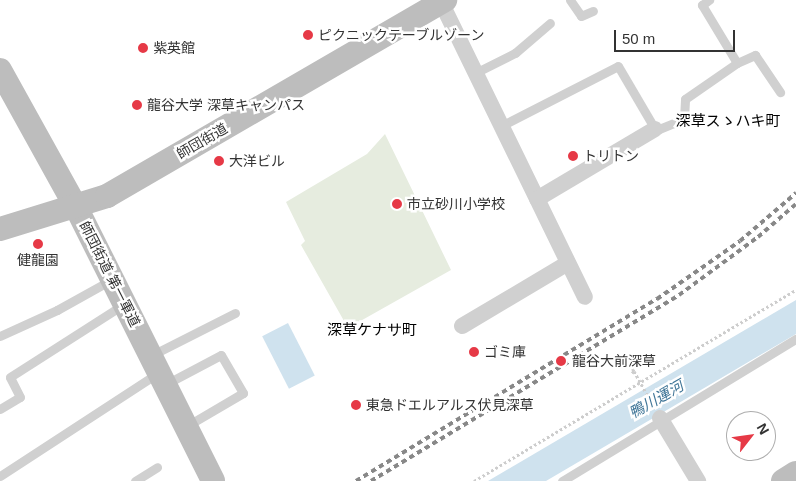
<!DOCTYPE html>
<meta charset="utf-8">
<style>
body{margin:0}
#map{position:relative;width:796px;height:481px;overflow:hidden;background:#fff;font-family:Helvetica,"Noto Sans JP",sans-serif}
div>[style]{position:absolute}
.green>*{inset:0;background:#e6ecdf}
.water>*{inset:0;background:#cfe2ee;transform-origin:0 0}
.path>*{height:3px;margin-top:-1.5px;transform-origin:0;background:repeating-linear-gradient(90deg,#cdcdcd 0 2.5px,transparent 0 5px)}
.lane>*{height:9px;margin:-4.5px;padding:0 4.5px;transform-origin:4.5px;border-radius:4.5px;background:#d0d0d0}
.street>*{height:16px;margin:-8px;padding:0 8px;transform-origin:8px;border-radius:8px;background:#d0d0d0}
.secondary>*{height:24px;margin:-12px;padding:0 12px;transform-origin:12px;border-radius:12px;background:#bdbdbd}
.rail>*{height:4px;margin-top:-2px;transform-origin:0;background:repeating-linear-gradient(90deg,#888 0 5px,transparent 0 9px)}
.dots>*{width:14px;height:14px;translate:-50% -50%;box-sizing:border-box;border:2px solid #fff;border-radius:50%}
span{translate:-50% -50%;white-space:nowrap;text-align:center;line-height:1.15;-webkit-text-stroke:5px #fff;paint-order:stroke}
.poi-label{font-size:14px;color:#333}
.left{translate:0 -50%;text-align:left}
.street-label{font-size:14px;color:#333}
.neighbourhood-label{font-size:15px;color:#000}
.water-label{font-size:15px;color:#3f7597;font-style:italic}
.north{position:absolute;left:726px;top:411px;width:50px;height:50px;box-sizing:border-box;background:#fff;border:1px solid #adadad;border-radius:50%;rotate:60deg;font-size:14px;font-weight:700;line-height:20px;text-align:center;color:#333}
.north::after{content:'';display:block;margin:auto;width:18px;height:22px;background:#e63946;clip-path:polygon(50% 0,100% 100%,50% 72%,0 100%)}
.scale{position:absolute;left:614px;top:30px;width:121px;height:22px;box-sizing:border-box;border:2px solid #333;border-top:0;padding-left:6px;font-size:15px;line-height:18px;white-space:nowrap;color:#333;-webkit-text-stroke:4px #fff;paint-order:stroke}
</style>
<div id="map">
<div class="green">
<i style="clip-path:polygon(385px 134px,451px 270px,348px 328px,301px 245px,305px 241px,286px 202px,367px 154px)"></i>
</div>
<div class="water">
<i style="clip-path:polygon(796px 300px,796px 334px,672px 407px,546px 481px,488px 481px)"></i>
<i style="left:288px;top:323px;width:59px;height:29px;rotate:63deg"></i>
</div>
<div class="path">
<i style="left:630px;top:364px;width:8px;rotate:60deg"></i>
<i style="left:632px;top:373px;width:3px;rotate:-45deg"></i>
<i style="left:634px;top:371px;width:38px;rotate:61deg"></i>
<i style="left:474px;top:481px;width:374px;rotate:-30.7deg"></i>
</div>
<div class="lane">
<i style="left:570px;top:0;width:19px;rotate:55deg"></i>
<i style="left:581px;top:16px;width:13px;rotate:-23deg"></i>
<i style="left:737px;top:63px;width:20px;rotate:-24deg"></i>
<i style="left:755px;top:55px;width:45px;rotate:56deg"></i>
<i style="left:475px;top:73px;width:45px;rotate:-26.6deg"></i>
<i style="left:515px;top:53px;width:46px;rotate:-40.6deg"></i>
<i style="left:501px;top:126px;width:131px;rotate:-27.1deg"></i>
<i style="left:618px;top:66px;width:73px;rotate:59.6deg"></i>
<i style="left:655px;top:129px;width:4px"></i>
<i style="left:659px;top:129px;width:27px;rotate:-22deg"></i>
<i style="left:684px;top:119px;width:20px;rotate:-87deg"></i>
<i style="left:685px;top:99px;width:63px;rotate:-34.7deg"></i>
<i style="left:737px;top:63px;width:68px;rotate:-121.1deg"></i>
<i style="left:702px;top:5px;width:9px;rotate:-36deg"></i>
<i style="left:0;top:336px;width:63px;rotate:-24.5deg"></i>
<i style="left:57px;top:310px;width:62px;rotate:-29.1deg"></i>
<i style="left:152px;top:355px;width:93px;rotate:-26.8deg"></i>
<i style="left:166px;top:384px;width:62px;rotate:-27.8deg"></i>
<i style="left:221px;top:355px;width:44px;rotate:59.9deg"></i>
<i style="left:243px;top:393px;width:65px;rotate:149.5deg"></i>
<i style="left:0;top:409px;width:23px;rotate:-31deg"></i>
<i style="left:20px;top:397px;width:22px;rotate:-117deg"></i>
<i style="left:10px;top:377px;width:135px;rotate:-32.6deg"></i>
<i style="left:0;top:476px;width:189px;rotate:-33.1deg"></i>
<i style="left:135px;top:481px;width:26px;rotate:-32deg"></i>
<i style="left:562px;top:481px;width:274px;rotate:-31.3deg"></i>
</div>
<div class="street">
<i style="left:441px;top:2px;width:328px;rotate:64deg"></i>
<i style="left:537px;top:199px;width:137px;rotate:-30.7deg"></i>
<i style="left:462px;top:326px;width:123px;rotate:-30.7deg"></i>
<i style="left:660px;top:418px;width:74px;rotate:58.9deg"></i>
</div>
<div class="secondary">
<i style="left:0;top:70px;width:157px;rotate:61deg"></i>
<i style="left:76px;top:207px;width:306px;rotate:63.4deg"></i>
<i style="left:0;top:229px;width:112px;rotate:-17.1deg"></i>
<i style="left:107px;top:196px;width:391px;rotate:-30.1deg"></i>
<i style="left:783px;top:481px;width:15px;rotate:-32deg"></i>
</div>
<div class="rail">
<i style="left:356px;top:481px;width:352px;rotate:-31.2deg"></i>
<i style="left:657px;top:299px;width:101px;rotate:-34.9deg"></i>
<i style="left:740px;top:241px;width:74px;rotate:-40.6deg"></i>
<i style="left:371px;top:481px;width:360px;rotate:-31.1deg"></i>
<i style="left:679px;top:295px;width:98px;rotate:-36.3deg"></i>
<i style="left:758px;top:237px;width:50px;rotate:-41deg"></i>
</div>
<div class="dots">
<i style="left:308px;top:35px;background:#e63946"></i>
<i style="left:143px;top:48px;background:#e63946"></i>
<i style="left:137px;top:105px;background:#e63946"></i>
<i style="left:573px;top:156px;background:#e63946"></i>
<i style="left:219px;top:161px;background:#e63946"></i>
<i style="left:397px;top:204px;background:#e63946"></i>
<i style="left:38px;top:244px;background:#e63946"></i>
<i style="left:474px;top:352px;background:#e63946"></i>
<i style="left:561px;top:361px;background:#e63946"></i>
<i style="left:356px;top:405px;background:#e63946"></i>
</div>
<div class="poi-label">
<span class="left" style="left:318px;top:35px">ピクニックテーブルゾーン</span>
<span class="left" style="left:153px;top:48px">紫英館</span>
<span class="left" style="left:147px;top:105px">龍谷大学 深草キャンパス</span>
<span class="left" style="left:583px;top:156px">トリトン</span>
<span class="left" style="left:229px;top:161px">大洋ビル</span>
<span class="left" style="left:407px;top:204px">市立砂川小学校</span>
<span style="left:38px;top:260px">健龍園</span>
<span class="left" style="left:484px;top:352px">ゴミ庫</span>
<span class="left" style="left:572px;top:361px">龍谷大前深草</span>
<span class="left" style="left:366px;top:405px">東急ドエルアルス伏見深草</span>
</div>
<div class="street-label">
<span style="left:202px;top:141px;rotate:-30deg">師団街道</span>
<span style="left:110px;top:274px;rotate:63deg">師団街道 第一軍道</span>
</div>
<div class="neighbourhood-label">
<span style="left:728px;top:121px">深草スゝハキ町</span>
<span style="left:372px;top:330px">深草ケナサ町</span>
</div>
<div class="water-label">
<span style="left:656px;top:399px;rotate:-30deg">鴨川運河</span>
</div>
<div class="north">N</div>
<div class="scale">50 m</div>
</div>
